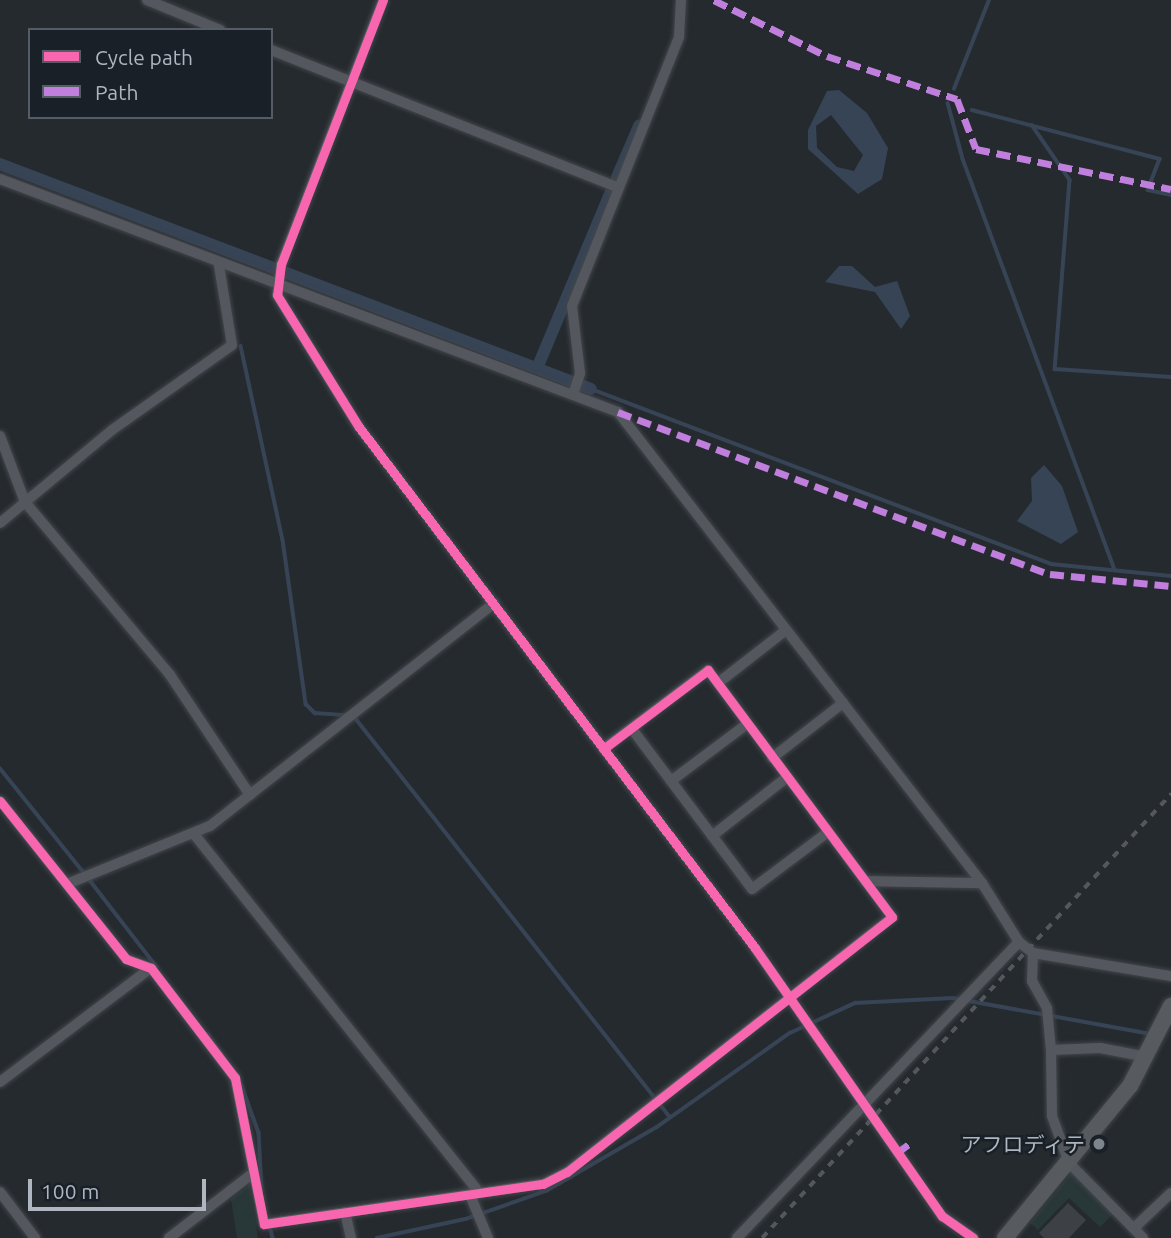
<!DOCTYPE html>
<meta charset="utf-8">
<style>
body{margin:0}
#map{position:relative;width:1171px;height:1238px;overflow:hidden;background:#252a2f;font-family:Ubuntu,"Noto Sans JP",sans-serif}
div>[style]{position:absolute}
.green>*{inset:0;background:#283738}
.water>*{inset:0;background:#374456}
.stream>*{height:3.5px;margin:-1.75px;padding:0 1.75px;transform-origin:1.75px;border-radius:1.75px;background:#374456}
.canal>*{height:12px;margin:-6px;padding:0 6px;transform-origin:6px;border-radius:6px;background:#374456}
.building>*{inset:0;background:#3d4146}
.roads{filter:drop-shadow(0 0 2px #42464a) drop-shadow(0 0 2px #42464a)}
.minor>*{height:10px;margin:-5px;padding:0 5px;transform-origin:5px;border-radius:5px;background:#54585e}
.primary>*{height:16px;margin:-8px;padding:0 8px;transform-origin:8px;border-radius:8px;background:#575b5f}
.rail>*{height:3.5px;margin-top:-1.75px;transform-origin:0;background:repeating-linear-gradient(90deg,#54585c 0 7px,transparent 0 14px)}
.quiet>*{height:7px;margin-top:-3.5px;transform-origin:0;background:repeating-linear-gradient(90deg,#c07fdc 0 14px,transparent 0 21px)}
.cycleway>*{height:9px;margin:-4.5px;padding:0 4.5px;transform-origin:4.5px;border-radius:4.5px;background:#f766af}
.dots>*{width:19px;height:19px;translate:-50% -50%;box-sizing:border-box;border:4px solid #1a2028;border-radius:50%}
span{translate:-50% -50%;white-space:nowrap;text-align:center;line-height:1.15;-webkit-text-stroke:5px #1a2028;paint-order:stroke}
.poi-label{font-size:21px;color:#afb6c0}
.right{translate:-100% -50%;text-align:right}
.legend{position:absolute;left:28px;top:28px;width:245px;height:91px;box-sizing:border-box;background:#1a2028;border:2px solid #565c65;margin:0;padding:9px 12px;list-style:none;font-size:21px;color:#afb6c0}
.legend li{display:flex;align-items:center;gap:14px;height:35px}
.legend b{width:35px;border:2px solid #565c65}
.scale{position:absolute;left:28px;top:1179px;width:178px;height:32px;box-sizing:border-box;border:4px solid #afb6c0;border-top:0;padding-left:9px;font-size:21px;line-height:24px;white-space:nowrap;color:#afb6c0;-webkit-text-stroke:5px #1a2028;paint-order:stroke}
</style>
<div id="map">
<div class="green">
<i style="clip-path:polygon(1075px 1169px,1116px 1211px,1100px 1227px,1069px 1198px,1038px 1230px,1030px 1223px)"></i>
<i style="clip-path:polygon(249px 1185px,258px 1238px,237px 1238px,231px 1199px)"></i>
</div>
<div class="water">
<i style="clip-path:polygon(evenodd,839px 90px,867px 113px,888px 148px,882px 179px,858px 194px,808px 149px,808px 130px,827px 91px,839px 90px,831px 115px,863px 155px,854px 171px,837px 167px,817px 148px,816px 126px,831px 115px)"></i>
<i style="clip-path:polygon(839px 266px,852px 266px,875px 287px,897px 281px,910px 316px,901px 329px,875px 292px,825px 282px)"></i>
<i style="clip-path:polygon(1044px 465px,1062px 486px,1078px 532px,1061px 544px,1017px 521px,1032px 501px,1031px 478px)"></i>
</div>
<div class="stream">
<i style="left:954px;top:89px;width:96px;rotate:-68.5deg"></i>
<i style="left:948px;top:103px;width:58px;rotate:75deg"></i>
<i style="left:963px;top:159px;width:438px;rotate:69.7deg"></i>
<i style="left:972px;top:110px;width:194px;rotate:14.6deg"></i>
<i style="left:1160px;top:159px;width:33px;rotate:111deg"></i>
<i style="left:1148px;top:190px;width:24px;rotate:12deg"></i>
<i style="left:1032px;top:125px;width:67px;rotate:55.4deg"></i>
<i style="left:1070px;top:180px;width:190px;rotate:94.5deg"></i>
<i style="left:1055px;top:369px;width:116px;rotate:3.9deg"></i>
<i style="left:241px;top:346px;width:198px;rotate:77.8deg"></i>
<i style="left:283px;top:540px;width:166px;rotate:82deg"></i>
<i style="left:306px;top:704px;width:13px;rotate:45deg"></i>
<i style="left:315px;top:713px;width:30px;rotate:4deg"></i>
<i style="left:591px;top:389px;width:492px;rotate:20.8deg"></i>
<i style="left:1051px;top:564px;width:121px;rotate:5.7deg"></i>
<i style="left:353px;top:715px;width:512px;rotate:51.74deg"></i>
<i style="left:0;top:768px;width:134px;rotate:51.3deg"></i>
<i style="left:89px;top:879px;width:111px;rotate:52.3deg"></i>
<i style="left:208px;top:1034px;width:24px;rotate:55deg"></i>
<i style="left:240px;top:1080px;width:56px;rotate:70.3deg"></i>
<i style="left:259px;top:1133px;width:58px;rotate:87deg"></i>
<i style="left:270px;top:1226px;width:12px;rotate:76deg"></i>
<i style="left:377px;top:1238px;width:91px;rotate:-12.1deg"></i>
<i style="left:466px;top:1219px;width:85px;rotate:-19.3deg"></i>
<i style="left:546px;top:1191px;width:128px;rotate:-30deg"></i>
<i style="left:657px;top:1127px;width:163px;rotate:-35.3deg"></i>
<i style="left:790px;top:1033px;width:72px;rotate:-24.8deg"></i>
<i style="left:855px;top:1003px;width:98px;rotate:-2.9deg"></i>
<i style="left:953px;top:998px;width:201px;rotate:10.3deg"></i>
</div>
<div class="canal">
<i style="left:0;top:164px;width:632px;rotate:20.84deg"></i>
<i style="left:617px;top:177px;width:56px;rotate:-66.7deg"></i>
<i style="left:538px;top:366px;width:192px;rotate:-67.3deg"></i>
</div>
<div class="building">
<i style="clip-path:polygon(1068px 1203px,1086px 1220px,1069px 1238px,1044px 1238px,1039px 1233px)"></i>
</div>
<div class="roads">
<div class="minor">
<i style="left:147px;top:0;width:79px;rotate:22.3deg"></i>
<i style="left:383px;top:0;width:283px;rotate:111.1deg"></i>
<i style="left:281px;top:264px;width:31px;rotate:97deg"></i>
<i style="left:277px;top:295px;width:155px;rotate:58.2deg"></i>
<i style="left:359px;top:427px;width:654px;rotate:52.76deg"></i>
<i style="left:755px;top:948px;width:327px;rotate:55.1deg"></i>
<i style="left:942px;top:1216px;width:38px;rotate:35deg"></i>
<i style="left:271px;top:50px;width:372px;rotate:21.6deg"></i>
<i style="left:0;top:179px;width:660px;rotate:20.66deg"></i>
<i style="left:618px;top:412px;width:595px;rotate:52.3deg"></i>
<i style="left:982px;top:883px;width:70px;rotate:57.9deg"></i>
<i style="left:1019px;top:942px;width:18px;rotate:38deg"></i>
<i style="left:1033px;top:953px;width:140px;rotate:9.5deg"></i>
<i style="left:573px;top:395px;width:23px;rotate:-72deg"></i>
<i style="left:580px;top:373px;width:67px;rotate:-96.8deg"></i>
<i style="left:572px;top:306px;width:289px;rotate:-68.3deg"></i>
<i style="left:679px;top:37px;width:37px;rotate:-87deg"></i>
<i style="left:0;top:436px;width:71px;rotate:69.3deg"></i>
<i style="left:25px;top:502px;width:226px;rotate:50deg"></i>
<i style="left:170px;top:675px;width:144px;rotate:56.3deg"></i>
<i style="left:0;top:523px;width:146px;rotate:-39.7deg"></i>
<i style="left:112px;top:430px;width:147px;rotate:-35.3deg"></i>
<i style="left:232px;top:345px;width:80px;rotate:-99.3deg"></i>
<i style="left:718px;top:683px;width:86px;rotate:-37.9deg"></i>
<i style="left:632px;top:729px;width:200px;rotate:53.1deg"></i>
<i style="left:752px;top:889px;width:95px;rotate:-36.9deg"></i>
<i style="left:772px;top:758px;width:90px;rotate:-37.8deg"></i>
<i style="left:671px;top:781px;width:95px;rotate:-36.9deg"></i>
<i style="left:0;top:801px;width:202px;rotate:51.4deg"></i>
<i style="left:126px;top:959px;width:27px;rotate:20deg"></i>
<i style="left:151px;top:968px;width:138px;rotate:52.6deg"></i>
<i style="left:235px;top:1078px;width:149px;rotate:78.8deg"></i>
<i style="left:264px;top:1224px;width:282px;rotate:-8.2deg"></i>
<i style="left:543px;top:1184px;width:27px;rotate:-27deg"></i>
<i style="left:567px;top:1172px;width:413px;rotate:-38.1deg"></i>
<i style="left:892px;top:917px;width:308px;rotate:-126.7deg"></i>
<i style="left:708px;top:670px;width:131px;rotate:143deg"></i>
<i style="left:194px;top:834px;width:453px;rotate:51.5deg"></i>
<i style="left:712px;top:836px;width:94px;rotate:-38.1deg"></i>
<i style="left:865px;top:881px;width:117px;rotate:1deg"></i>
<i style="left:67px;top:884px;width:154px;rotate:-22.1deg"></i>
<i style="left:210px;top:826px;width:361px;rotate:-38.1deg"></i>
<i style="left:1033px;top:953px;width:28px;rotate:92deg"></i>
<i style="left:1032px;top:981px;width:31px;rotate:61deg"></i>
<i style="left:1047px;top:1008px;width:42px;rotate:84.6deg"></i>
<i style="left:0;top:1082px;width:189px;rotate:-37.1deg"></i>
<i style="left:0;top:1192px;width:58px;rotate:52.7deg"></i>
<i style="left:470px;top:1195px;width:47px;rotate:67.3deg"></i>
<i style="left:345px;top:1212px;width:27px;rotate:77deg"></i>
<i style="left:1134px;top:1228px;width:51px;rotate:-43.4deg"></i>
<i style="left:169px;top:1238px;width:106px;rotate:-37.7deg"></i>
<i style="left:737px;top:1238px;width:409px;rotate:-46.4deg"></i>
<i style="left:1143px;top:1238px;width:105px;rotate:-134.6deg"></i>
<i style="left:1069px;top:1163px;width:50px;rotate:-109.9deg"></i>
<i style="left:1052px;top:1116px;width:66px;rotate:-90.9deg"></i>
<i style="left:1051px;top:1050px;width:49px;rotate:-2.3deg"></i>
<i style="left:1100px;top:1048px;width:48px;rotate:10.8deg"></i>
</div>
<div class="primary">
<i style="left:1005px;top:1238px;width:197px;rotate:-50.6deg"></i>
<i style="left:1130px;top:1086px;width:90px;rotate:-62.9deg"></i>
</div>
</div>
<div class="rail">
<i style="left:762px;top:1238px;width:604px;rotate:-47.35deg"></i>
</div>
<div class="quiet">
<i style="left:714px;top:0;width:126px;rotate:26.4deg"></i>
<i style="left:827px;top:56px;width:137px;rotate:18.3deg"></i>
<i style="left:957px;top:99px;width:53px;rotate:69.2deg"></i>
<i style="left:976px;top:149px;width:199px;rotate:11.6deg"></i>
<i style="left:618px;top:412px;width:461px;rotate:20.6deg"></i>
<i style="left:1050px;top:574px;width:122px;rotate:5.7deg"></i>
<i style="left:897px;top:1153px;width:20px;rotate:-37deg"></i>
</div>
<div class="cycleway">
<i style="left:383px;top:0;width:283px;rotate:111.1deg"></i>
<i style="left:281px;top:264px;width:31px;rotate:97deg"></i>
<i style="left:277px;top:295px;width:155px;rotate:58.2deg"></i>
<i style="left:359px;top:427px;width:654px;rotate:52.76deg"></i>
<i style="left:755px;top:948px;width:327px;rotate:55.1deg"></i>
<i style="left:942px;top:1216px;width:38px;rotate:35deg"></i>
<i style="left:0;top:801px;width:202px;rotate:51.4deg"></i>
<i style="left:126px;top:959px;width:27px;rotate:20deg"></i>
<i style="left:151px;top:968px;width:138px;rotate:52.6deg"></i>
<i style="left:235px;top:1078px;width:149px;rotate:78.8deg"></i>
<i style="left:264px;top:1224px;width:282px;rotate:-8.2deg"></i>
<i style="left:543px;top:1184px;width:27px;rotate:-27deg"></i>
<i style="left:567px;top:1172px;width:413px;rotate:-38.1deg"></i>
<i style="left:892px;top:917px;width:308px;rotate:-126.7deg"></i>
<i style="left:708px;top:670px;width:131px;rotate:143deg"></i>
</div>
<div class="dots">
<i style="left:1099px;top:1144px;background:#7f858d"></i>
</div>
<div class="poi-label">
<span class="right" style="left:1085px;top:1144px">アフロディテ</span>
</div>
<ul class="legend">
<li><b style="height:9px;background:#f766af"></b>Cycle path</li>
<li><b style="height:9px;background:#c07fdc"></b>Path</li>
</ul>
<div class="scale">100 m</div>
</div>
